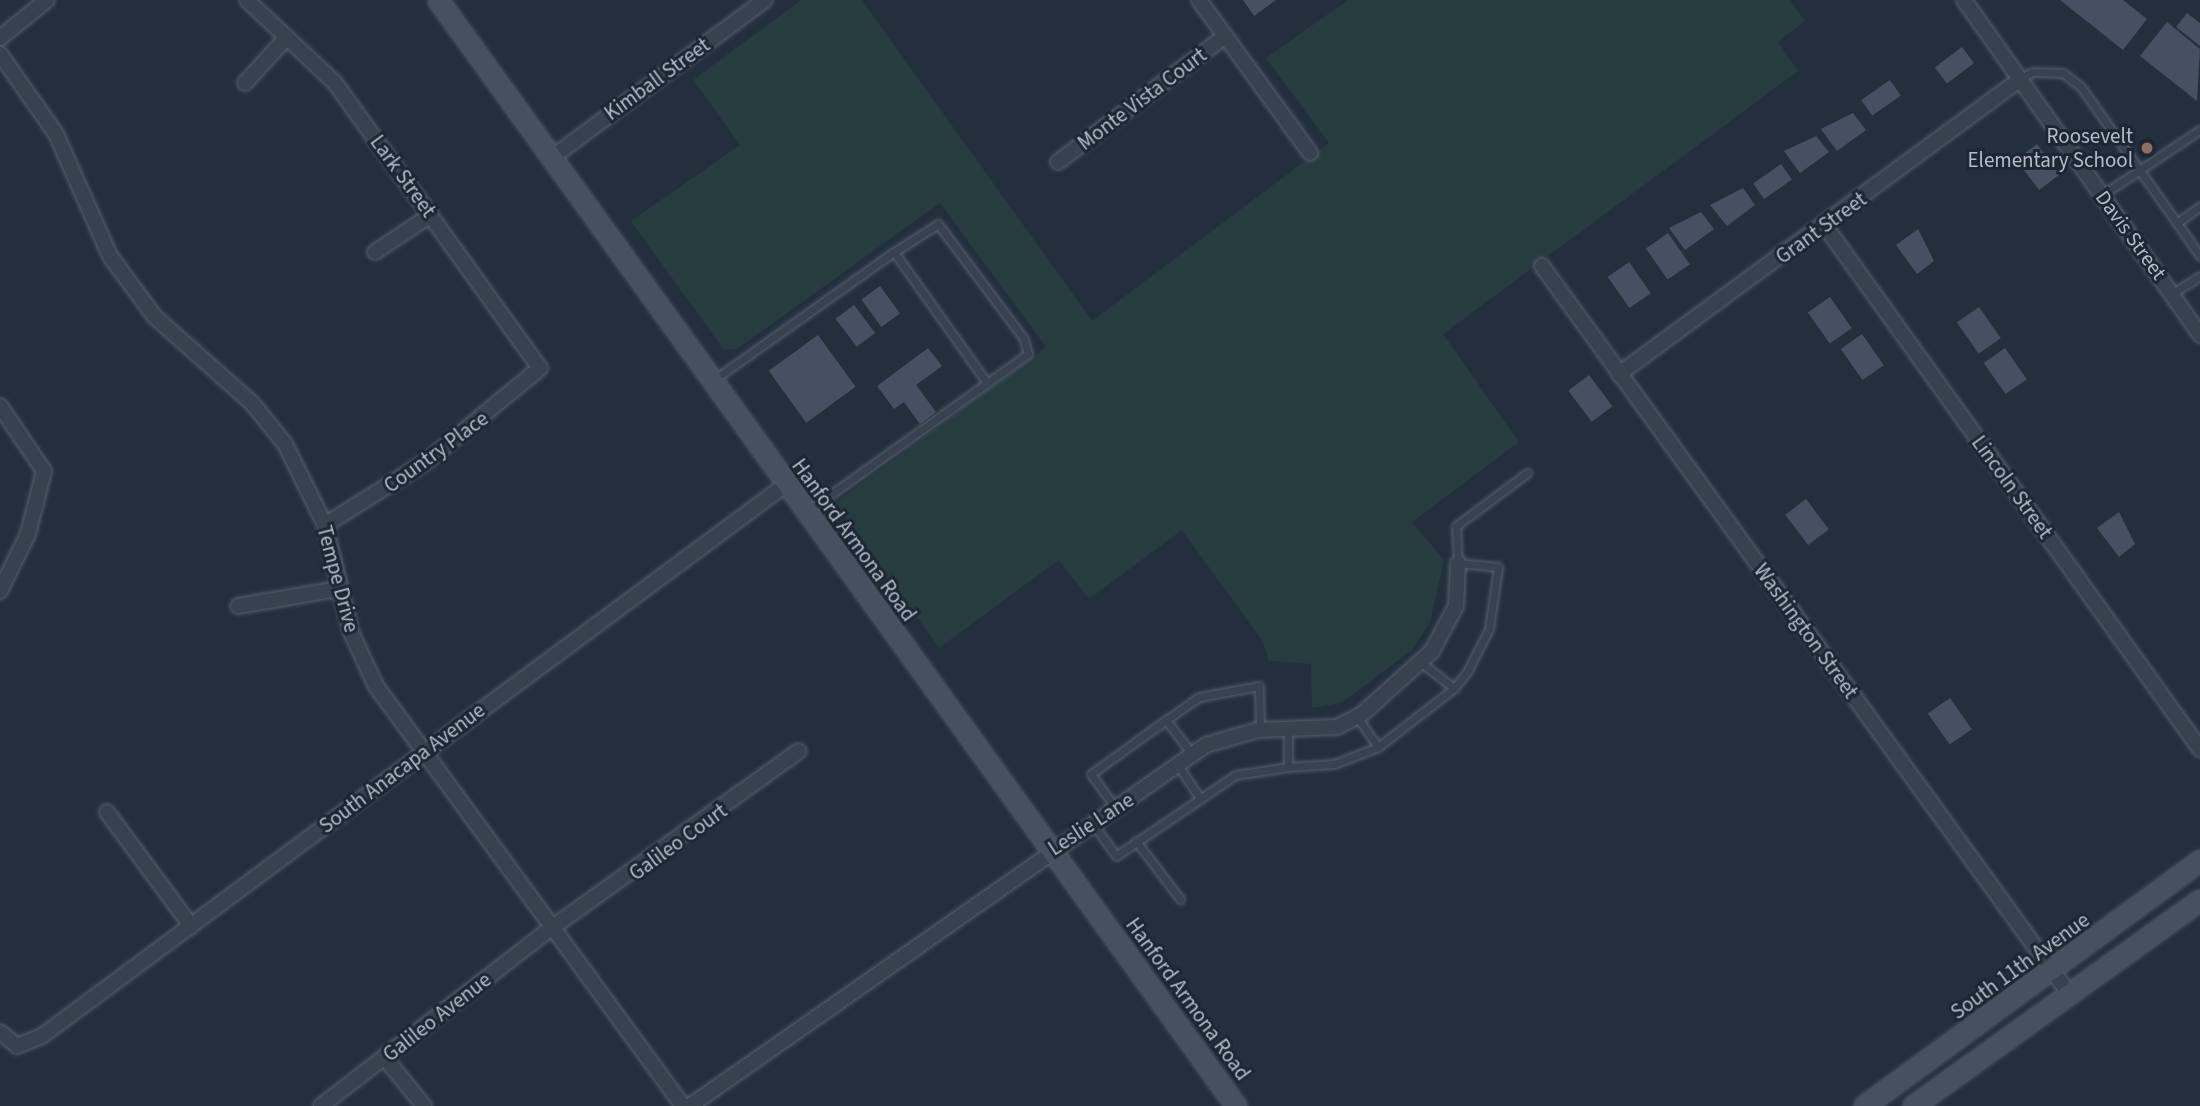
<!DOCTYPE html>
<style>
body{margin:0}
#map{position:relative;width:2200px;height:1106px;overflow:hidden;background:#242f3e;font-family:"Source Sans 3",sans-serif}
div>[style]{position:absolute}
.green>*{inset:0;background:#263c3f}
.building>*{inset:0;background:#455162;transform-origin:0 0}
.roads{filter:drop-shadow(0 0 2px #565f6c) drop-shadow(0 0 2px #565f6c)}
.lane>*{height:7px;margin:-3.5px;padding:0 3.5px;transform-origin:3.5px;border-radius:3.5px;background:#38414e}
.street>*{height:14px;margin:-7px;padding:0 7px;transform-origin:7px;border-radius:7px;background:#38414e}
.secondary>*{height:19px;margin:-9.5px;padding:0 9.5px;transform-origin:9.5px;border-radius:9.5px;background:#465061}
.dots>*{width:19px;height:19px;translate:-50% -50%;box-sizing:border-box;border:4px solid #1d2633;border-radius:50%}
span{translate:-50% -50%;white-space:nowrap;text-align:center;line-height:1.15;-webkit-text-stroke:6px #1d2633;paint-order:stroke}
.street-label{font-size:21px;color:#b4bcc9}
.poi-label{font-size:21px;color:#b4bcc9}
.right{translate:-100% -50%;text-align:right}
</style>
<div id="map">
<div class="green">
<i style="clip-path:polygon(801px 0,862px 0,1092px 321px,1329px 143px,1266px 58px,1348px 0,1790px 0,1805px 21px,1778px 42px,1798px 71px,1443px 334px,1519px 442px,1412px 522px,1444px 560px,1430px 622px,1412px 650px,1341px 703px,1312px 708px,1311px 664px,1269px 661px,1263px 642px,1182px 530px,1089px 599px,1059px 560px,939px 648px,835px 503px,1046px 347px,940px 203px,737px 349px,724px 350px,631px 221px,740px 145px,693px 80px)"></i>
</div>
<div class="building">
<i style="clip-path:polygon(1243px 0,1276px 0,1254px 16px)"></i>
<i style="clip-path:polygon(2060px 0,2123px 0,2147px 19px,2123px 50px)"></i>
<i style="clip-path:polygon(2187px 13px,2200px 23px,2200px 46px,2176px 27px)"></i>
<i style="clip-path:polygon(2167px 22px,2200px 49px,2197px 101px,2140px 56px)"></i>
<i style="left:1962px;top:47px;width:20px;height:34px;rotate:53deg"></i>
<i style="left:1890px;top:80px;width:19px;height:35px;rotate:55deg"></i>
<i style="clip-path:polygon(1853px 113px,1866px 130px,1837px 151px,1821px 129px)"></i>
<i style="clip-path:polygon(1816px 136px,1829px 152px,1800px 173px,1784px 151px)"></i>
<i style="left:2037px;top:144px;width:38px;height:26px;rotate:53deg"></i>
<i style="left:1781px;top:164px;width:19px;height:34px;rotate:55deg"></i>
<i style="clip-path:polygon(1743px 188px,1755px 205px,1727px 226px,1710px 205px)"></i>
<i style="clip-path:polygon(1701px 212px,1714px 229px,1685px 250px,1669px 228px)"></i>
<i style="clip-path:polygon(1918px 229px,1934px 261px,1917px 274px,1896px 245px)"></i>
<i style="left:1668px;top:233px;width:38px;height:27px;rotate:55deg"></i>
<i style="left:1629px;top:262px;width:38px;height:26px;rotate:55deg"></i>
<i style="left:880px;top:286px;width:34px;height:23px;rotate:54deg"></i>
<i style="left:1830px;top:297px;width:38px;height:27px;rotate:55deg"></i>
<i style="left:854px;top:305px;width:35px;height:23px;rotate:53deg"></i>
<i style="left:1979px;top:307px;width:38px;height:27px;rotate:55deg"></i>
<i style="left:1862px;top:334px;width:38px;height:26px;rotate:55deg"></i>
<i style="left:818px;top:335px;width:64px;height:61px;rotate:54deg"></i>
<i style="clip-path:polygon(928px 348px,942px 366px,916px 385px,936px 412px,920px 424px,904px 402px,894px 409px,877px 386px)"></i>
<i style="left:2005px;top:348px;width:38px;height:26px;rotate:55deg"></i>
<i style="left:1589px;top:375px;width:39px;height:26px;rotate:53deg"></i>
<i style="left:1806px;top:499px;width:38px;height:26px;rotate:53deg"></i>
<i style="clip-path:polygon(2119px 512px,2135px 544px,2119px 557px,2097px 528px)"></i>
<i style="left:1950px;top:698px;width:38px;height:27px;rotate:55deg"></i>
</div>
<div class="roads">
<div class="lane">
<i style="left:2020px;top:79px;width:14px;rotate:-30deg"></i>
<i style="left:2032px;top:72px;width:31px;rotate:2deg"></i>
<i style="left:2063px;top:73px;width:23px;rotate:38deg"></i>
<i style="left:2081px;top:87px;width:207px;rotate:54.8deg"></i>
<i style="left:2102px;top:195px;width:118px;rotate:-33.6deg"></i>
<i style="left:2177px;top:223px;width:29px;rotate:-36deg"></i>
<i style="left:2173px;top:293px;width:32px;rotate:-32deg"></i>
<i style="left:715px;top:379px;width:219px;rotate:-35.4deg"></i>
<i style="left:894px;top:252px;width:161px;rotate:54.6deg"></i>
<i style="left:809px;top:510px;width:269px;rotate:-35.5deg"></i>
<i style="left:1028px;top:354px;width:16px;rotate:-105deg"></i>
<i style="left:1024px;top:339px;width:144px;rotate:-126.8deg"></i>
<i style="left:938px;top:224px;width:52px;rotate:147.5deg"></i>
<i style="left:1423px;top:664px;width:39px;rotate:38deg"></i>
<i style="left:1454px;top:688px;width:21px;rotate:-51deg"></i>
<i style="left:1467px;top:672px;width:48px;rotate:-62.9deg"></i>
<i style="left:1489px;top:629px;width:63px;rotate:-81.7deg"></i>
<i style="left:1498px;top:567px;width:40px;rotate:-174.3deg"></i>
<i style="left:1458px;top:563px;width:37px;rotate:-93deg"></i>
<i style="left:1456px;top:526px;width:89px;rotate:-36.7deg"></i>
<i style="left:1357px;top:717px;width:37px;rotate:55deg"></i>
<i style="left:1378px;top:747px;width:96px;rotate:-37.8deg"></i>
<i style="left:1288px;top:729px;width:38px;rotate:90deg"></i>
<i style="left:1288px;top:767px;width:46px;rotate:-3.7deg"></i>
<i style="left:1334px;top:764px;width:47px;rotate:-21.1deg"></i>
<i style="left:1192px;top:754px;width:43px;rotate:-127.4deg"></i>
<i style="left:1166px;top:720px;width:40px;rotate:-34.9deg"></i>
<i style="left:1199px;top:697px;width:61px;rotate:-10.4deg"></i>
<i style="left:1259px;top:686px;width:44px;rotate:88.7deg"></i>
<i style="left:1177px;top:764px;width:37px;rotate:56deg"></i>
<i style="left:1116px;top:809px;width:43px;rotate:-125.5deg"></i>
<i style="left:1091px;top:774px;width:92px;rotate:-35.8deg"></i>
<i style="left:1093px;top:824px;width:39px;rotate:54deg"></i>
<i style="left:1116px;top:856px;width:144px;rotate:-34.2deg"></i>
<i style="left:1235px;top:775px;width:54px;rotate:-8.6deg"></i>
<i style="left:1136px;top:841px;width:73px;rotate:52.8deg"></i>
</div>
<div class="street">
<i style="left:247px;top:0;width:121px;rotate:43.3deg"></i>
<i style="left:335px;top:83px;width:351px;rotate:54.3deg"></i>
<i style="left:540px;top:368px;width:146px;rotate:140.5deg"></i>
<i style="left:427px;top:461px;width:120px;rotate:147.9deg"></i>
<i style="left:1199px;top:0;width:189px;rotate:54deg"></i>
<i style="left:1964px;top:0;width:410px;rotate:54.8deg"></i>
<i style="left:0;top:38px;width:60px;rotate:-39deg"></i>
<i style="left:0;top:54px;width:98px;rotate:55deg"></i>
<i style="left:56px;top:134px;width:133px;rotate:66.1deg"></i>
<i style="left:110px;top:256px;width:76px;rotate:53.6deg"></i>
<i style="left:155px;top:317px;width:130px;rotate:41.6deg"></i>
<i style="left:252px;top:403px;width:53px;rotate:51.2deg"></i>
<i style="left:285px;top:444px;width:90px;rotate:63.7deg"></i>
<i style="left:325px;top:525px;width:110px;rotate:76.3deg"></i>
<i style="left:351px;top:632px;width:60px;rotate:65.2deg"></i>
<i style="left:376px;top:686px;width:520px;rotate:53.83deg"></i>
<i style="left:245px;top:83px;width:62px;rotate:-47.6deg"></i>
<i style="left:550px;top:159px;width:267px;rotate:-36.5deg"></i>
<i style="left:1058px;top:162px;width:209px;rotate:-37deg"></i>
<i style="left:1825px;top:226px;width:644px;rotate:54.36deg"></i>
<i style="left:375px;top:252px;width:67px;rotate:-33.5deg"></i>
<i style="left:1542px;top:266px;width:900px;rotate:54.08deg"></i>
<i style="left:1619px;top:374px;width:498px;rotate:-36.3deg"></i>
<i style="left:0;top:406px;width:78px;rotate:55.9deg"></i>
<i style="left:44px;top:471px;width:65px;rotate:104.3deg"></i>
<i style="left:28px;top:534px;width:64px;rotate:116.2deg"></i>
<i style="left:238px;top:606px;width:101px;rotate:-9.6deg"></i>
<i style="left:107px;top:812px;width:142px;rotate:53.6deg"></i>
<i style="left:0;top:1032px;width:22px;rotate:39deg"></i>
<i style="left:17px;top:1046px;width:27px;rotate:-22deg"></i>
<i style="left:42px;top:1036px;width:925px;rotate:-36.56deg"></i>
<i style="left:385px;top:1058px;width:62px;rotate:50.9deg"></i>
<i style="left:321px;top:1106px;width:293px;rotate:-37.7deg"></i>
<i style="left:553px;top:927px;width:302px;rotate:-35.6deg"></i>
<i style="left:690px;top:1106px;width:630px;rotate:-34.98deg"></i>
<i style="left:1206px;top:745px;width:54px;rotate:-16.1deg"></i>
<i style="left:1258px;top:730px;width:79px;rotate:-2.2deg"></i>
<i style="left:1337px;top:727px;width:27px;rotate:-27deg"></i>
<i style="left:1361px;top:715px;width:96px;rotate:-42deg"></i>
<i style="left:1432px;top:651px;width:51px;rotate:-61.9deg"></i>
<i style="left:1456px;top:606px;width:43px;rotate:-87.3deg"></i>
</div>
<div class="secondary">
<i style="left:438px;top:0;width:1364px;rotate:54.19deg"></i>
<i style="left:1864px;top:1106px;width:416px;rotate:-36.2deg"></i>
<i style="left:1913px;top:1106px;width:353px;rotate:-35.7deg"></i>
</div>
</div>
<div class="dots">
<i style="left:2147px;top:148px;background:#8d6e63"></i>
</div>
<div class="street-label">
<span style="left:657px;top:79px;rotate:-36deg">Kimball Street</span>
<span style="left:1142px;top:99px;rotate:-37deg">Monte Vista Court</span>
<span style="left:403px;top:176px;rotate:54deg">Lark Street</span>
<span style="left:1821px;top:228px;rotate:-36deg">Grant Street</span>
<span style="left:2131px;top:235px;rotate:54deg">Davis Street</span>
<span style="left:436px;top:452px;rotate:-36deg">Country Place</span>
<span style="left:2012px;top:487px;rotate:54deg">Lincoln Street</span>
<span style="left:854px;top:540px;rotate:54deg">Hanford Armona Road</span>
<span style="left:338px;top:579px;rotate:75deg">Tempe Drive</span>
<span style="left:1806px;top:631px;rotate:54deg">Washington Street</span>
<span style="left:402px;top:768px;rotate:-37deg">South Anacapa Avenue</span>
<span style="left:1091px;top:824px;rotate:-33deg">Leslie Lane</span>
<span style="left:678px;top:842px;rotate:-36deg">Galileo Court</span>
<span style="left:2020px;top:966px;rotate:-36deg">South 11th Avenue</span>
<span style="left:1188px;top:999px;rotate:54deg">Hanford Armona Road</span>
<span style="left:437px;top:1017px;rotate:-38deg">Galileo Avenue</span>
</div>
<div class="poi-label">
<span class="right" style="left:2133px;top:148px">Roosevelt<br>Elementary School</span>
</div>
</div>
